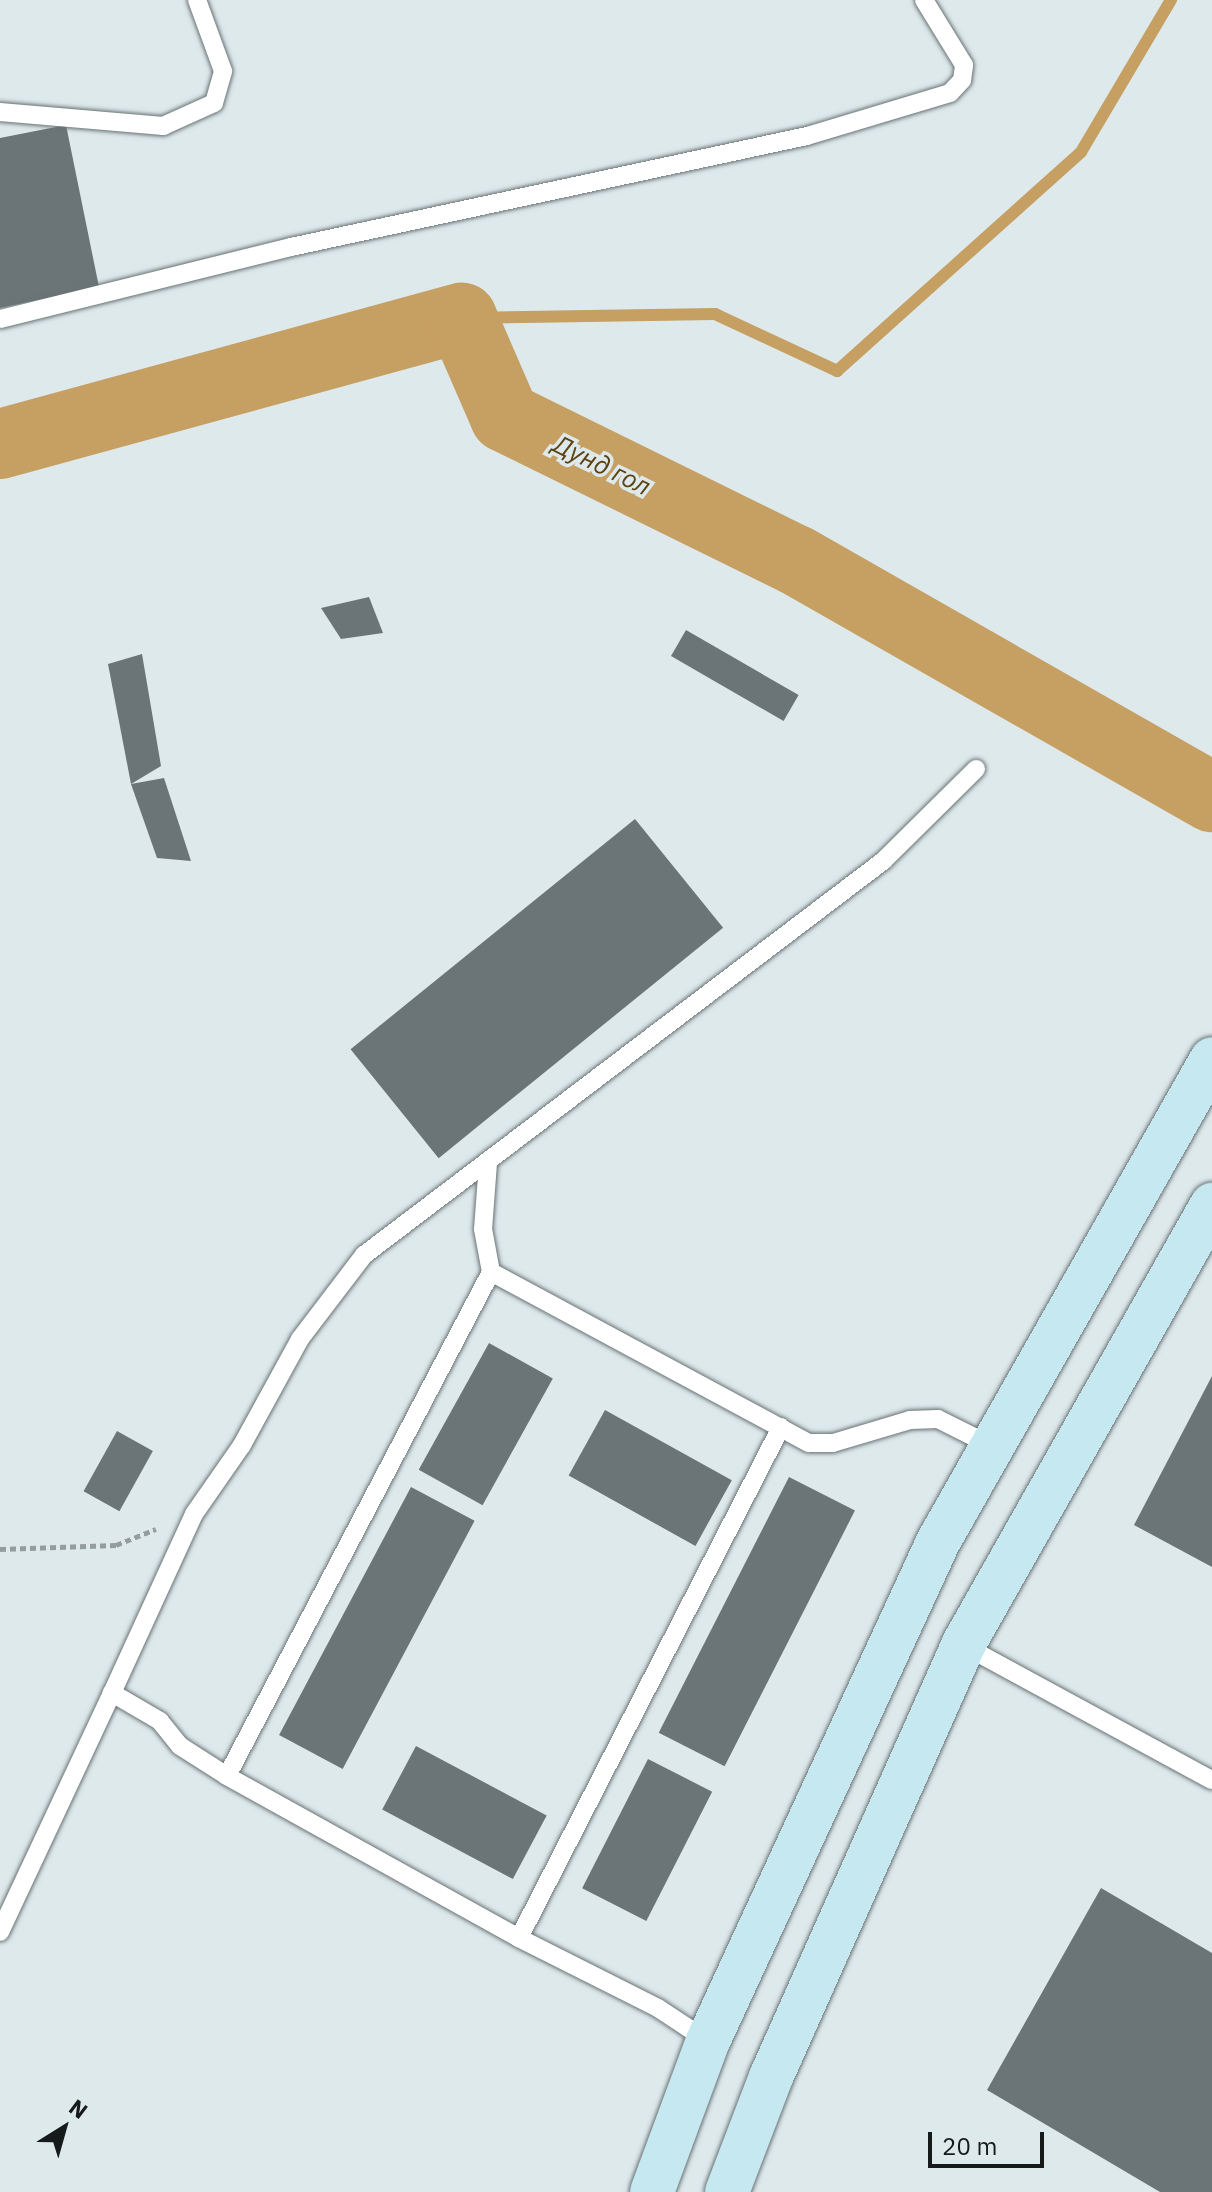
<!DOCTYPE html>
<meta charset="utf-8">
<style>
body{margin:0}
#map{position:relative;width:1212px;height:2192px;overflow:hidden;background:#dee9ec;font-family:"IBM Plex Sans",sans-serif}
div>[style]{position:absolute}
.stream>*{height:12px;margin:-6px;padding:0 6px;transform-origin:6px;border-radius:6px;background:#c69f63}
.river>*{height:70px;margin:-35px;padding:0 35px;transform-origin:35px;border-radius:35px;background:#c69f63}
.building>*{inset:0;background:#6b7577;transform-origin:0 0}
.path>*{height:5px;margin-top:-2.5px;transform-origin:0;background:repeating-linear-gradient(90deg,#949c9f 0 6px,transparent 0 10px)}
.roads{filter:drop-shadow(0 0 2px #697375) drop-shadow(0 0 2px #697375)}
.service>*{height:18px;margin:-9px;padding:0 9px;transform-origin:9px;border-radius:9px;background:#fff}
.secondary>*{height:44px;margin:-22px;padding:0 22px;transform-origin:22px;border-radius:22px;background:#c6e8f1}
span{translate:-50% -50%;white-space:nowrap;text-align:center;line-height:1.15;-webkit-text-stroke:7px #dee9ec;paint-order:stroke}
.water-label{font-size:26px;color:#5d4212;font-style:italic}
.north{position:absolute;left:24px;top:2088px;width:80px;height:80px;-webkit-text-stroke:6px #dee9ec;paint-order:stroke;rotate:37deg;font-size:22px;font-weight:700;line-height:32px;text-align:center;color:#161a1b}
.north::after{content:'';display:block;margin:auto;width:28px;height:36px;background:#161a1b;clip-path:polygon(50% 0,100% 100%,50% 72%,0 100%)}
.scale{position:absolute;left:928px;top:2132px;width:116px;height:36px;box-sizing:border-box;border:4px solid #161a1b;border-top:0;padding-left:10px;font-size:24px;line-height:28px;white-space:nowrap;color:#161a1b;-webkit-text-stroke:6px #dee9ec;paint-order:stroke}
</style>
<div id="map">
<div class="stream">
<i style="left:462px;top:318px;width:253px;rotate:-0.9deg"></i>
<i style="left:715px;top:314px;width:135px;rotate:25deg"></i>
<i style="left:837px;top:371px;width:328px;rotate:-41.9deg"></i>
<i style="left:1081px;top:152px;width:177px;rotate:-59.4deg"></i>
</div>
<div class="river">
<i style="left:0;top:444px;width:479px;rotate:-15.3deg"></i>
<i style="left:462px;top:318px;width:108px;rotate:66.5deg"></i>
<i style="left:505px;top:417px;width:324px;rotate:26.2deg"></i>
<i style="left:796px;top:560px;width:479px;rotate:29.7deg"></i>
</div>
<div class="building">
<i style="clip-path:polygon(66px 125px,99px 287px,0 308px,0 138px)"></i>
<i style="clip-path:polygon(369px 597px,383px 633px,341px 639px,321px 608px)"></i>
<i style="left:686px;top:630px;width:130px;height:30px;rotate:30deg"></i>
<i style="clip-path:polygon(142px 654px,161px 766px,131px 784px,108px 664px)"></i>
<i style="clip-path:polygon(164px 778px,191px 861px,157px 858px,131px 784px)"></i>
<i style="left:635px;top:819px;width:140px;height:366px;rotate:51deg"></i>
<i style="left:489px;top:1343px;width:73px;height:145px;rotate:29deg"></i>
<i style="clip-path:polygon(1212px 1376px,1212px 1567px,1134px 1525px)"></i>
<i style="left:605px;top:1410px;width:145px;height:75px;rotate:29deg"></i>
<i style="left:117px;top:1431px;width:41px;height:69px;rotate:29deg"></i>
<i style="left:789px;top:1477px;width:74px;height:287px;rotate:27deg"></i>
<i style="left:411px;top:1487px;width:72px;height:281px;rotate:28deg"></i>
<i style="left:416px;top:1746px;width:148px;height:72px;rotate:28deg"></i>
<i style="left:648px;top:1759px;width:72px;height:145px;rotate:27deg"></i>
<i style="clip-path:polygon(1101px 1888px,1212px 1953px,1212px 2192px,1160px 2192px,987px 2090px)"></i>
</div>
<div class="path">
<i style="left:0;top:1549px;width:116px;rotate:-2deg"></i>
<i style="left:116px;top:1545px;width:43px;rotate:-21.8deg"></i>
</div>
<div class="roads">
<div class="service">
<i style="left:0;top:112px;width:164px;rotate:4.9deg"></i>
<i style="left:163px;top:126px;width:56px;rotate:-24.3deg"></i>
<i style="left:214px;top:103px;width:33px;rotate:-74deg"></i>
<i style="left:223px;top:71px;width:76px;rotate:-110.1deg"></i>
<i style="left:0;top:319px;width:300px;rotate:-13.9deg"></i>
<i style="left:291px;top:247px;width:528px;rotate:-12.14deg"></i>
<i style="left:807px;top:136px;width:149px;rotate:-16.7deg"></i>
<i style="left:950px;top:93px;width:18px;rotate:-47deg"></i>
<i style="left:962px;top:80px;width:15px;rotate:-82deg"></i>
<i style="left:964px;top:65px;width:76px;rotate:-121.6deg"></i>
<i style="left:488px;top:1163px;width:66px;rotate:94.3deg"></i>
<i style="left:483px;top:1229px;width:44px;rotate:79.5deg"></i>
<i style="left:491px;top:1272px;width:361px;rotate:28.3deg"></i>
<i style="left:809px;top:1443px;width:24px"></i>
<i style="left:833px;top:1443px;width:80px;rotate:-16.6deg"></i>
<i style="left:910px;top:1420px;width:28px;rotate:-2deg"></i>
<i style="left:938px;top:1419px;width:60px;rotate:26.6deg"></i>
<i style="left:963px;top:1645px;width:283px;rotate:28.5deg"></i>
<i style="left:227px;top:1776px;width:569px;rotate:-62.35deg"></i>
<i style="left:0;top:1932px;width:264px;rotate:-64.9deg"></i>
<i style="left:519px;top:1938px;width:574px;rotate:-62.85deg"></i>
<i style="left:708px;top:2041px;width:60px;rotate:-146.6deg"></i>
<i style="left:658px;top:2008px;width:156px;rotate:-153.3deg"></i>
<i style="left:519px;top:1938px;width:334px;rotate:-151deg"></i>
<i style="left:227px;top:1776px;width:56px;rotate:-147.4deg"></i>
<i style="left:180px;top:1746px;width:32px;rotate:-129deg"></i>
<i style="left:160px;top:1721px;width:56px;rotate:-149.7deg"></i>
<i style="left:112px;top:1693px;width:197px;rotate:-65.4deg"></i>
<i style="left:194px;top:1514px;width:84px;rotate:-55.2deg"></i>
<i style="left:242px;top:1445px;width:121px;rotate:-61.3deg"></i>
<i style="left:300px;top:1339px;width:106px;rotate:-52.7deg"></i>
<i style="left:364px;top:1255px;width:652px;rotate:-37.2deg"></i>
<i style="left:883px;top:861px;width:131px;rotate:-44.7deg"></i>
</div>
<div class="secondary">
<i style="left:652px;top:2192px;width:161px;rotate:-69.7deg"></i>
<i style="left:708px;top:2041px;width:549px;rotate:-65.25deg"></i>
<i style="left:938px;top:1542px;width:555px;rotate:-60.43deg"></i>
<i style="left:727px;top:2192px;width:123px;rotate:-69.1deg"></i>
<i style="left:771px;top:2077px;width:473px;rotate:-66deg"></i>
<i style="left:963px;top:1645px;width:506px;rotate:-60.49deg"></i>
</div>
</div>
<div class="water-label">
<span style="left:602px;top:465px;rotate:26deg">Дунд гол</span>
</div>
<div class="north">N</div>
<div class="scale">20 m</div>
</div>
